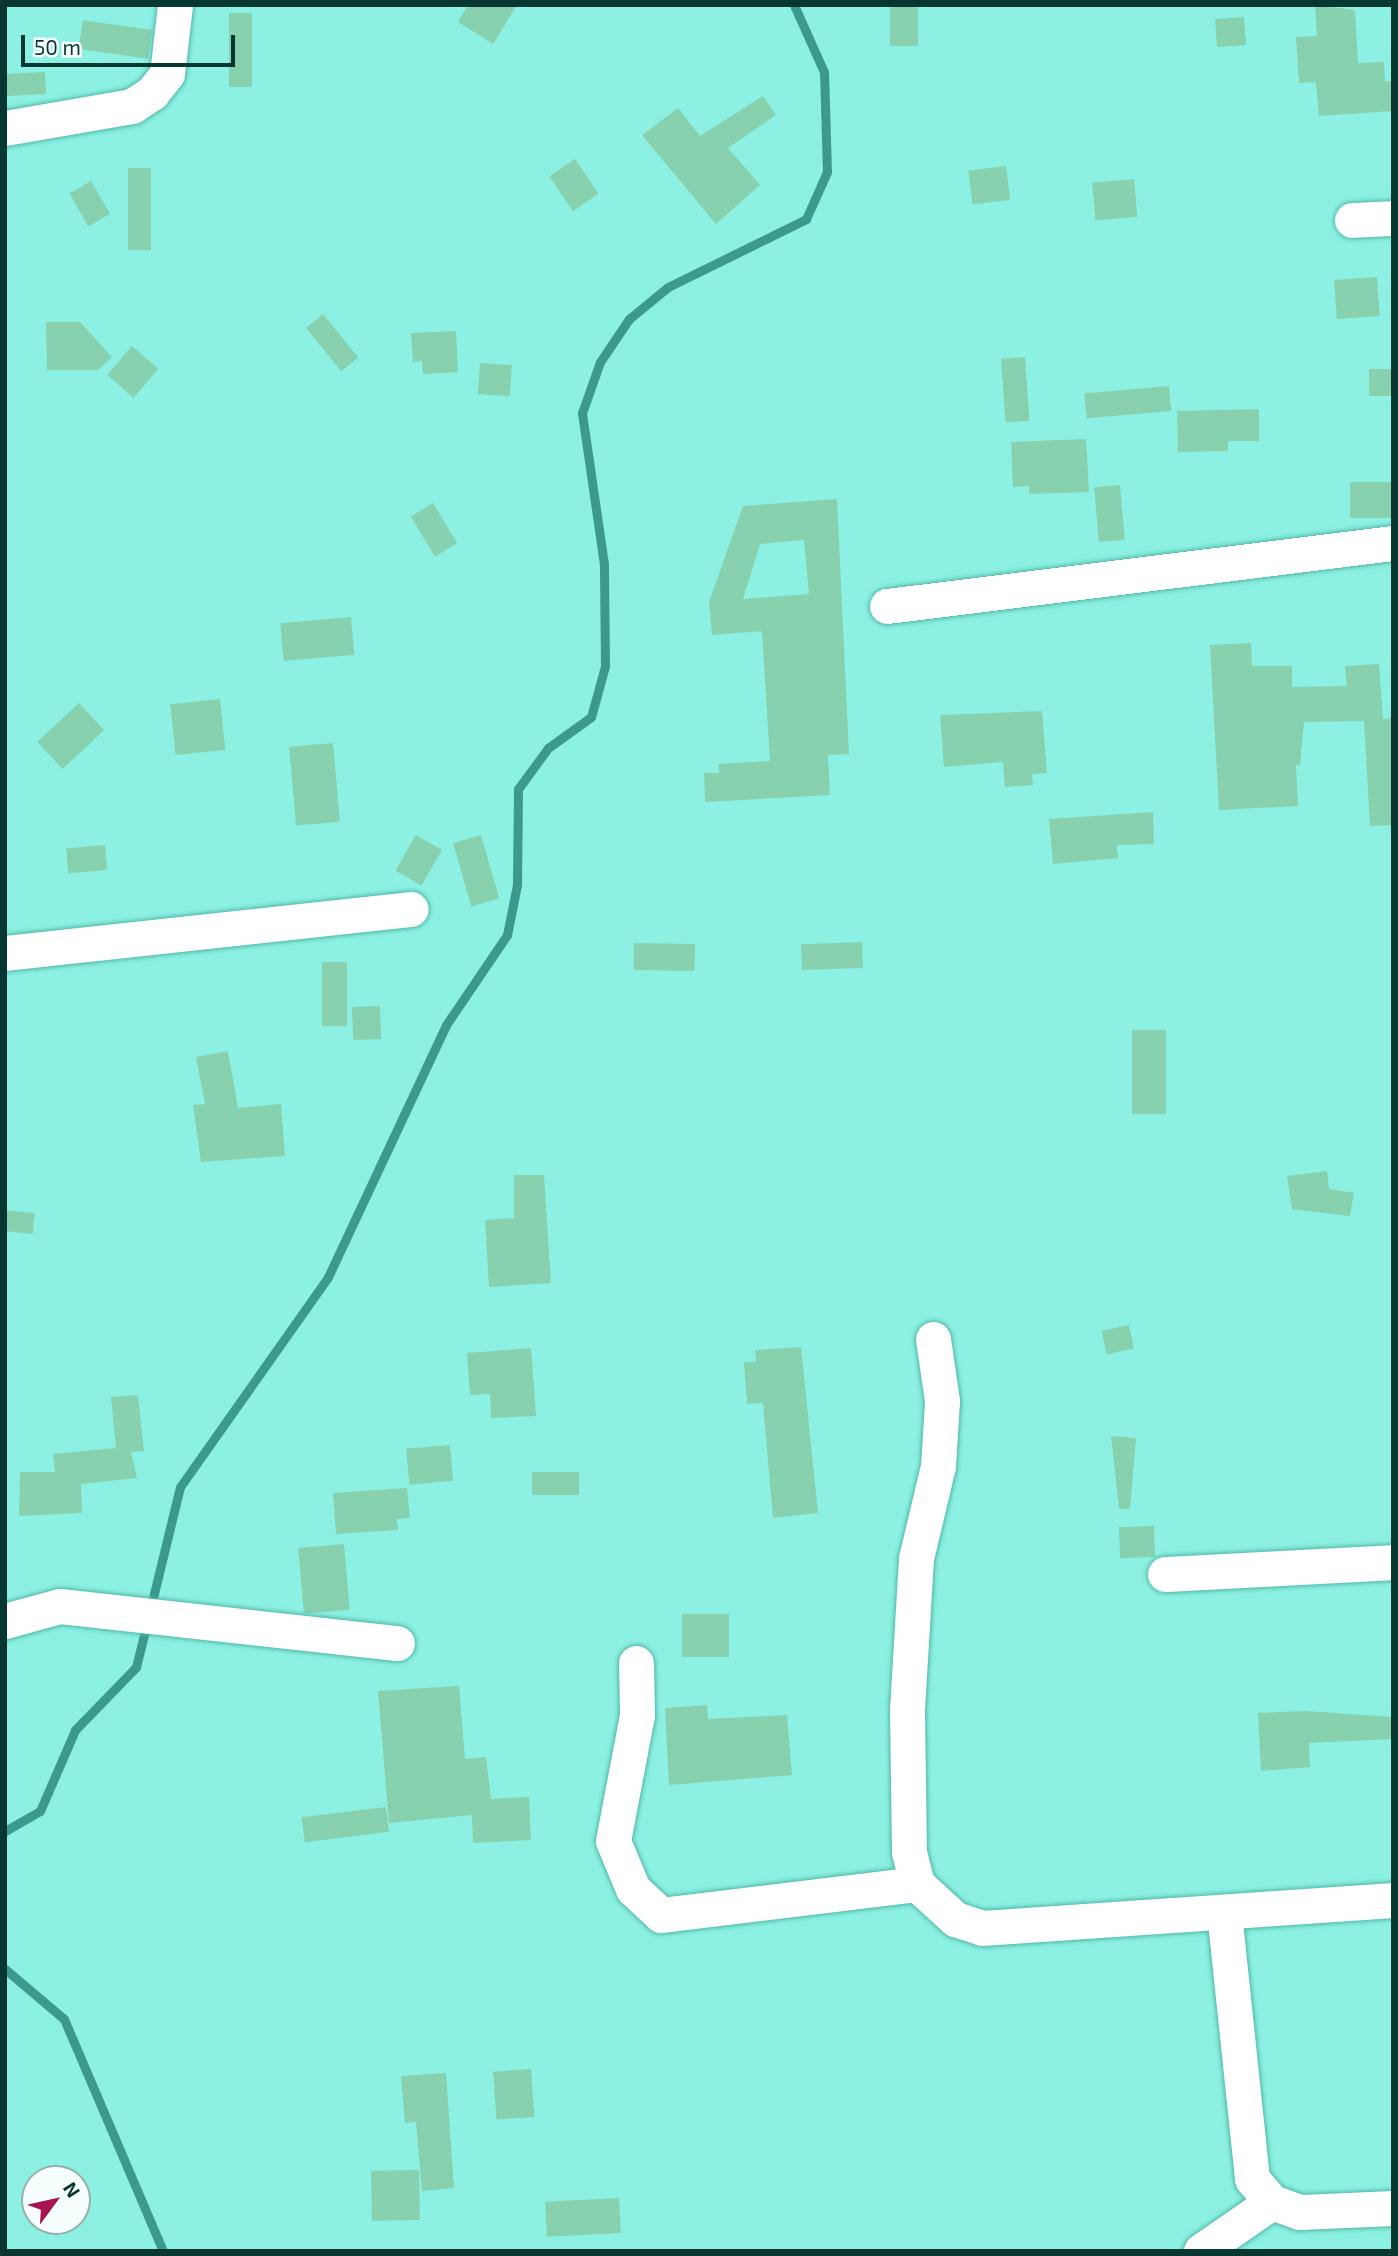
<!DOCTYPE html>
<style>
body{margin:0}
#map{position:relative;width:1398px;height:2256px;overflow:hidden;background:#8cf1e2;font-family:"Exo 2",sans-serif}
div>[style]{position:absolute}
.stream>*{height:9px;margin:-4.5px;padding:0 4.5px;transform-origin:4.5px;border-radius:4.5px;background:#3b998d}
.building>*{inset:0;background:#87d1af;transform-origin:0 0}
.roads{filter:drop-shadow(0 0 2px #50b8aa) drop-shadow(0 0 2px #50b8aa)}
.minor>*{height:35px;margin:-17.5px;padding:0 17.5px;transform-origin:17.5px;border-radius:17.5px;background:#fff}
span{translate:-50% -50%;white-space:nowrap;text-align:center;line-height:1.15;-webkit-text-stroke:6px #f6fffd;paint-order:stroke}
.frame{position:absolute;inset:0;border:7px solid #083731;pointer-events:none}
.north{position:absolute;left:21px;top:2165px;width:70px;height:70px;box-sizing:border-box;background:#f6fffd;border:2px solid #97afab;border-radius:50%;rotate:57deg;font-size:19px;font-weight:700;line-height:28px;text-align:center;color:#083731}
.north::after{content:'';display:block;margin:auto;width:24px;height:32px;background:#a61451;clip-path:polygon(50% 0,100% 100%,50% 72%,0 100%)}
.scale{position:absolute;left:21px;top:35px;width:214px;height:32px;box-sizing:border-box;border:4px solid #083731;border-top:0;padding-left:9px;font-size:21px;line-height:24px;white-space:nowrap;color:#083731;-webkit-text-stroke:5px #f6fffd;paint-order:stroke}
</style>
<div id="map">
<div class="stream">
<i style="left:150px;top:1610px;width:127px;rotate:-76.3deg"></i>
<i style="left:180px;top:1487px;width:257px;rotate:-54.8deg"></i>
<i style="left:328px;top:1277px;width:278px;rotate:-64.9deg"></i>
<i style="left:446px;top:1025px;width:109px;rotate:-55.9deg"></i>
<i style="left:507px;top:935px;width:51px;rotate:-78.7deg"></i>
<i style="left:517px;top:885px;width:96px;rotate:-89.4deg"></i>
<i style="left:518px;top:789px;width:51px;rotate:-53.8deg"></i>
<i style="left:548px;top:748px;width:53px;rotate:-35.8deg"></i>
<i style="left:591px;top:717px;width:53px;rotate:-74.6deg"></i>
<i style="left:605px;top:666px;width:102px;rotate:-90.6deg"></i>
<i style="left:604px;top:564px;width:153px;rotate:-98.3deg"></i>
<i style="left:582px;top:413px;width:54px;rotate:-70.6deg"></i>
<i style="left:600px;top:362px;width:52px;rotate:-56deg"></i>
<i style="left:629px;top:319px;width:50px;rotate:-39.4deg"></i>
<i style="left:668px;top:287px;width:154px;rotate:-26.2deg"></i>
<i style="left:806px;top:219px;width:51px;rotate:-65.9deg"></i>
<i style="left:827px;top:172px;width:100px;rotate:-91.7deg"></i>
<i style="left:824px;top:72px;width:73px;rotate:-114.1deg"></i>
<i style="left:5px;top:1831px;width:40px;rotate:-29.7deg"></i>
<i style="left:40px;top:1811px;width:88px;rotate:-66.6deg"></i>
<i style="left:75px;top:1730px;width:88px;rotate:-45.9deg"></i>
<i style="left:136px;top:1667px;width:45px;rotate:-76deg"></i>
<i style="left:5px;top:1969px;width:77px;rotate:40.3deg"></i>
<i style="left:64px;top:2019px;width:252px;rotate:66.9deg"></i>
</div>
<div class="building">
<i style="clip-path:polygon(468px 5px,517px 5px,493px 44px,458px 22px)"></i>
<i style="left:890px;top:5px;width:28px;height:41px"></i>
<i style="clip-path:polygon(1315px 5px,1355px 10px,1358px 63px,1384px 62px,1385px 81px,1393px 81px,1393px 111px,1319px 116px,1316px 82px,1299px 83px,1296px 37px,1317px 36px)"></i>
<i style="left:229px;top:13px;width:23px;height:74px"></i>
<i style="left:1244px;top:17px;width:28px;height:29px;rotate:86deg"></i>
<i style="left:152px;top:30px;width:29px;height:70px;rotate:98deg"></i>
<i style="left:45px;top:72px;width:22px;height:40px;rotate:87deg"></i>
<i style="clip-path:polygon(763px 96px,776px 115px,728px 148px,760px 185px,716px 224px,642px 135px,678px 108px,700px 136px)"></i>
<i style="left:575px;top:159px;width:42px;height:31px;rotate:56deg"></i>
<i style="left:1006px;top:166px;width:34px;height:38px;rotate:83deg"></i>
<i style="left:128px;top:168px;width:23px;height:82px"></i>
<i style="left:1134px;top:179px;width:38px;height:42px;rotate:85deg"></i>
<i style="left:91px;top:181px;width:38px;height:25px;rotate:60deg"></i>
<i style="left:1377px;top:277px;width:39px;height:43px;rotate:86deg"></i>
<i style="left:323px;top:314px;width:56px;height:22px;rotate:51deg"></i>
<i style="clip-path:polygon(46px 322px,80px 322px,112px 357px,98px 370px,47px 370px)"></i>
<i style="clip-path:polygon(456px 331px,458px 372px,423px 374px,422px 361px,413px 362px,411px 333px)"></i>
<i style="left:132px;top:346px;width:35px;height:38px;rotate:41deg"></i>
<i style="left:1025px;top:357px;width:64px;height:24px;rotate:86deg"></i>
<i style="left:480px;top:363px;width:32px;height:31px;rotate:4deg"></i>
<i style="left:1393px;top:369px;width:27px;height:24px;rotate:90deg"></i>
<i style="left:1169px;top:386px;width:25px;height:85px;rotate:85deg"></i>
<i style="clip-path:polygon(1259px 409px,1259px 441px,1228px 441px,1228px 451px,1178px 452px,1177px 411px)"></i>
<i style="clip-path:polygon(1086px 439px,1089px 492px,1029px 494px,1029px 486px,1013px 487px,1011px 442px)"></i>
<i style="left:1393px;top:482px;width:36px;height:43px;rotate:90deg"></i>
<i style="left:1120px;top:485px;width:55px;height:26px;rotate:85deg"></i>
<i style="clip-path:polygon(evenodd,837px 499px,849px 754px,828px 755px,830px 795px,705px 802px,704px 773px,719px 773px,718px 764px,770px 761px,762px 631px,712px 635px,709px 602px,743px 506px,837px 499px,804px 540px,809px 594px,743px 599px,760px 544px,804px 540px)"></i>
<i style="left:433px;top:503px;width:47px;height:26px;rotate:59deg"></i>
<i style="left:351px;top:617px;width:38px;height:71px;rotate:85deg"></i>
<i style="clip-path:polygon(1251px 643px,1252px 666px,1292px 666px,1292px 687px,1347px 686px,1345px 666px,1379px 664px,1383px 719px,1393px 718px,1393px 825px,1370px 826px,1364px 721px,1304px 722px,1300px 765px,1296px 765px,1298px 806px,1219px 810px,1210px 645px)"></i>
<i style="left:220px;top:699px;width:51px;height:50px;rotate:84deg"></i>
<i style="left:79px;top:703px;width:37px;height:57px;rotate:47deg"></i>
<i style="clip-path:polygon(1042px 711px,1047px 773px,1032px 774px,1033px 785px,1005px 787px,1003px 762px,944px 767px,940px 715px)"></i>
<i style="left:333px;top:743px;width:79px;height:44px;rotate:85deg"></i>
<i style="clip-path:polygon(1153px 812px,1154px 844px,1117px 845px,1118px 858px,1053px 864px,1049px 819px)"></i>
<i style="left:416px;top:835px;width:30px;height:41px;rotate:30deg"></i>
<i style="left:481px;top:835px;width:66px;height:29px;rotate:74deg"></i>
<i style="left:105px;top:845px;width:25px;height:39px;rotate:85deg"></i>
<i style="left:862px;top:942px;width:26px;height:61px;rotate:88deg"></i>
<i style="left:634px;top:943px;width:61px;height:27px;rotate:1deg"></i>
<i style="left:322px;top:962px;width:25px;height:64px"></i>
<i style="left:380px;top:1006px;width:33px;height:28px;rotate:88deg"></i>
<i style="left:1132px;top:1030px;width:34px;height:84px"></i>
<i style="clip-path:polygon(228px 1051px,238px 1108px,281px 1104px,285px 1156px,201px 1162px,193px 1105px,205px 1104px,196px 1057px)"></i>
<i style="clip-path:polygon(1327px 1171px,1329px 1189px,1354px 1193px,1350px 1216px,1292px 1209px,1287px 1176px)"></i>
<i style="clip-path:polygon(514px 1175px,544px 1175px,551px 1283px,489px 1287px,485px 1220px,514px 1218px)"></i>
<i style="left:5px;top:1210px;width:30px;height:21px;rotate:6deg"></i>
<i style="left:1129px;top:1325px;width:24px;height:28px;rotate:78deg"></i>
<i style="clip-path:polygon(801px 1347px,818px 1513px,773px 1518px,763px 1403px,747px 1404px,744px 1362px,756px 1362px,755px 1350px)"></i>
<i style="clip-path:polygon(531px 1348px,536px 1416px,491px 1418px,490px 1394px,470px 1395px,467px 1353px)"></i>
<i style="clip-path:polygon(138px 1395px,144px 1451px,131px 1452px,137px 1478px,81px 1484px,82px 1513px,19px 1516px,20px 1472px,55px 1472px,53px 1454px,116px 1448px,111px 1397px)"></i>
<i style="clip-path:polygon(1111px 1436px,1136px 1438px,1130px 1509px,1119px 1509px)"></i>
<i style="left:450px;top:1445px;width:36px;height:44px;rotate:85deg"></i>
<i style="left:532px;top:1472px;width:47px;height:23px"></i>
<i style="clip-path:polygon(407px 1488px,410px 1518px,397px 1519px,398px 1530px,336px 1534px,333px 1493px)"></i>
<i style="left:1154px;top:1526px;width:31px;height:35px;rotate:88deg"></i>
<i style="left:344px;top:1544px;width:66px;height:46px;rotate:85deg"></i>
<i style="left:682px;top:1614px;width:47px;height:43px"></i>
<i style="clip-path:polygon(459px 1686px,465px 1759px,486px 1757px,491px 1799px,529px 1797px,531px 1840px,473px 1843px,472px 1815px,389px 1823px,378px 1691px)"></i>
<i style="clip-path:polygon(707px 1705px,708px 1719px,787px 1715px,792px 1775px,669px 1785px,665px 1708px)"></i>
<i style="clip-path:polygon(1306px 1711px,1393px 1717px,1393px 1739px,1309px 1743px,1310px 1767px,1261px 1771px,1258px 1713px)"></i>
<i style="left:386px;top:1807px;width:25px;height:85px;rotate:83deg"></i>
<i style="left:531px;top:2069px;width:48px;height:38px;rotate:86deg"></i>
<i style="clip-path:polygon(446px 2073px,454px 2188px,422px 2191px,416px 2122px,405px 2123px,401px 2076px)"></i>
<i style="left:419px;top:2170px;width:50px;height:48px;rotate:89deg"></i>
<i style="left:619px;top:2198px;width:35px;height:74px;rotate:87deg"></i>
</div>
<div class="roads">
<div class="minor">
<i style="left:5px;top:128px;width:129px;rotate:-9.8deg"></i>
<i style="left:132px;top:106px;width:24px;rotate:-33deg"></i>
<i style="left:152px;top:93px;width:24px;rotate:-52deg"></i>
<i style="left:167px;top:74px;width:69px;rotate:-83.4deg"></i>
<i style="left:1352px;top:220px;width:41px;rotate:-2.8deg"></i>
<i style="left:887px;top:606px;width:510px;rotate:-7.1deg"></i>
<i style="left:5px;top:953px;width:408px;rotate:-6.2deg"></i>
<i style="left:933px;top:1339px;width:63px;rotate:81.7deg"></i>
<i style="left:942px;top:1401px;width:65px;rotate:93.5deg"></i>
<i style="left:938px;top:1466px;width:95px;rotate:103.4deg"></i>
<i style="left:916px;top:1558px;width:152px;rotate:93.4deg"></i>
<i style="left:907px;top:1710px;width:142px;rotate:89.2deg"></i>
<i style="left:909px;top:1852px;width:33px;rotate:76deg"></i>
<i style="left:917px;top:1884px;width:52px;rotate:42.6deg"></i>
<i style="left:955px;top:1919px;width:28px;rotate:18deg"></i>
<i style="left:982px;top:1928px;width:412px;rotate:-3.9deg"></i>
<i style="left:1165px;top:1574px;width:228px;rotate:-3deg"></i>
<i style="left:5px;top:1621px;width:57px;rotate:-15.3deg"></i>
<i style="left:60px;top:1606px;width:339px;rotate:6.3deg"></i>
<i style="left:636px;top:1663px;width:52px;rotate:88.9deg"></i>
<i style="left:637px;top:1715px;width:128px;rotate:100.8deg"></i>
<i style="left:613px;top:1841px;width:52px;rotate:67.4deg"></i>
<i style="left:633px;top:1889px;width:38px;rotate:43deg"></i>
<i style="left:661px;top:1915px;width:258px;rotate:-6.9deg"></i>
<i style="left:1224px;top:1912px;width:268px;rotate:84deg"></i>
<i style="left:1252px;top:2179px;width:30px;rotate:49deg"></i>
<i style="left:1272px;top:2202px;width:30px;rotate:20deg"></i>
<i style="left:1300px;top:2212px;width:93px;rotate:-2.5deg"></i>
<i style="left:1201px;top:2251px;width:86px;rotate:-34.6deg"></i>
</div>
</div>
<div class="frame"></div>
<div class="north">N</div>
<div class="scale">50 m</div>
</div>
